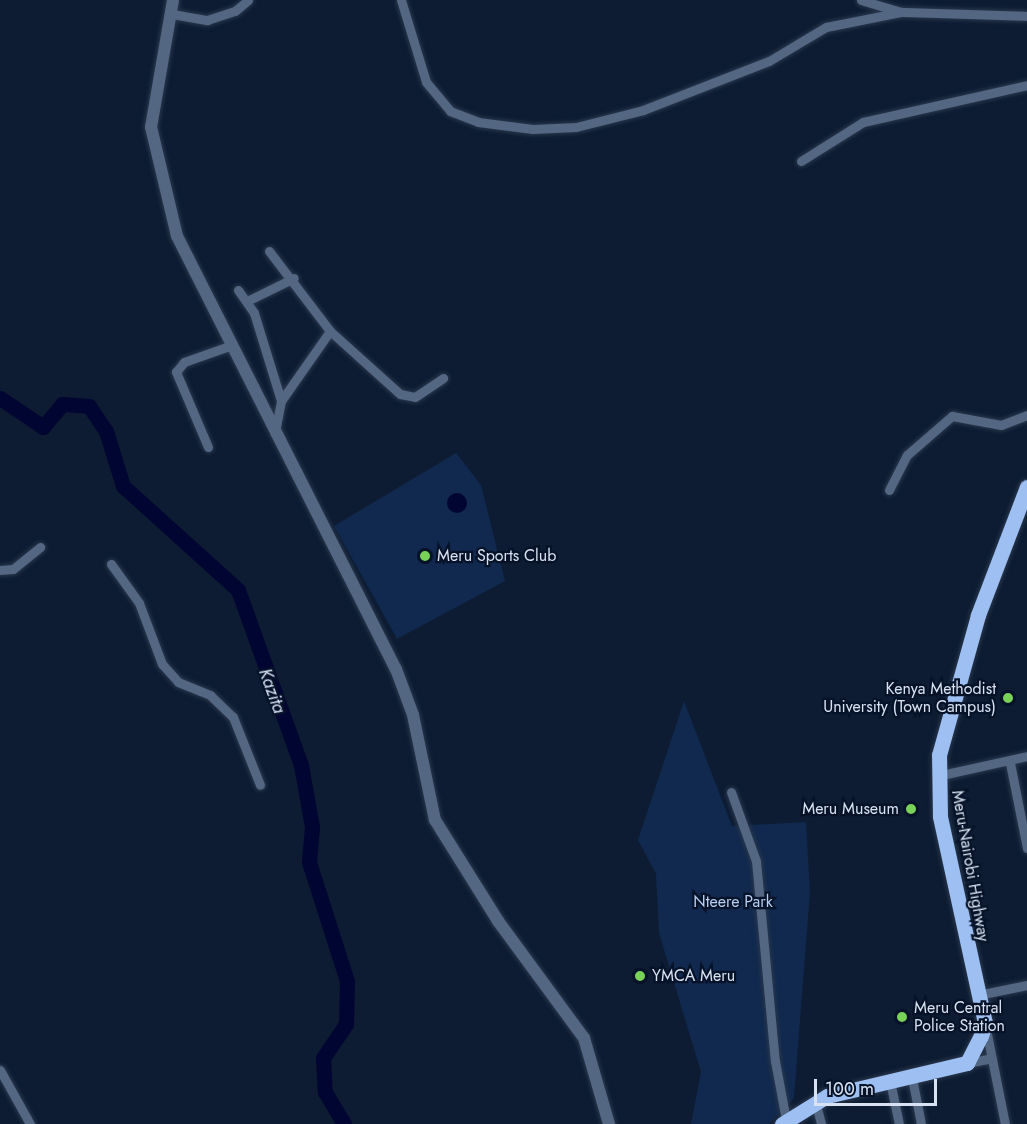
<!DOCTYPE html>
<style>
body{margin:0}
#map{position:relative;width:1027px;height:1124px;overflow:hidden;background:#0d1c32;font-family:Jost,sans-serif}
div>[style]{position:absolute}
.green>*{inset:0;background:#11294e}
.water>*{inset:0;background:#000631}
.round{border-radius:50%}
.river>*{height:15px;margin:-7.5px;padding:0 7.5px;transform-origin:7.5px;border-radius:7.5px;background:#000631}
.roads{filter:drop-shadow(0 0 2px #29384d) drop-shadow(0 0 2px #29384d)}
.minor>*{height:9px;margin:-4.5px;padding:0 4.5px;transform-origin:4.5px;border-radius:4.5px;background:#536682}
.tertiary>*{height:12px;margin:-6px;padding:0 6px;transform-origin:6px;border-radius:6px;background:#536682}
.trunk>*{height:15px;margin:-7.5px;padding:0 7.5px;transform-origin:7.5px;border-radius:7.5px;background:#9ebff2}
.dots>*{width:16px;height:16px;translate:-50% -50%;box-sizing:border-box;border:3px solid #051228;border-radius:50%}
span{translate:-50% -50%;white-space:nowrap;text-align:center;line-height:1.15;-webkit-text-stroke:4.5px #051228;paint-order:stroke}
.poi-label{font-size:16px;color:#d8e2f2}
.left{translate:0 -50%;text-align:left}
.right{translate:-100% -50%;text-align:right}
.street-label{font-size:16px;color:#d8e2f2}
.park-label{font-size:16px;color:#b7cff3}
.water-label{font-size:18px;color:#d5e1f4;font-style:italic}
.scale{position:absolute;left:814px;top:1079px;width:123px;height:27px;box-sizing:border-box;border:3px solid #d8e2f2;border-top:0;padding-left:8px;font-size:18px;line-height:21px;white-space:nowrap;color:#d8e2f2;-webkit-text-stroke:4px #051228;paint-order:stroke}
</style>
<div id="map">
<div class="green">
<i style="clip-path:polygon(456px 453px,481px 485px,505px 581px,397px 639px,334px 526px)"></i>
<i style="clip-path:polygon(684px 701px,732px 826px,806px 822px,810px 892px,794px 1098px,769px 1124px,691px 1124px,701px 1072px,659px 933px,656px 874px,638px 840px)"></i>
</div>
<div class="water">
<i class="round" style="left:447px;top:493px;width:20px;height:20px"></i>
</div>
<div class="river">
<i style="left:0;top:398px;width:52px;rotate:34deg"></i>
<i style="left:43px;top:427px;width:30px;rotate:-50deg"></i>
<i style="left:62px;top:404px;width:27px;rotate:4deg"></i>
<i style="left:89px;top:406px;width:30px;rotate:56deg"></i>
<i style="left:106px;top:431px;width:58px;rotate:72.8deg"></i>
<i style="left:123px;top:486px;width:155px;rotate:42.1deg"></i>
<i style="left:238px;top:590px;width:186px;rotate:70.2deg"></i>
<i style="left:301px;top:765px;width:63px;rotate:79.9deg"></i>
<i style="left:312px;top:827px;width:35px;rotate:95deg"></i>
<i style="left:309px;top:862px;width:125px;rotate:72.3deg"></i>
<i style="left:347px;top:981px;width:43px;rotate:91.3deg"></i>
<i style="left:346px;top:1024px;width:41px;rotate:124.1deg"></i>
<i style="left:323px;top:1058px;width:34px;rotate:87deg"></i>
<i style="left:325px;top:1092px;width:37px;rotate:59deg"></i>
</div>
<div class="roads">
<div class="minor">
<i style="left:401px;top:0;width:86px;rotate:73deg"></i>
<i style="left:426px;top:82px;width:38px;rotate:50deg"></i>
<i style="left:450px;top:111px;width:30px;rotate:21deg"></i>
<i style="left:478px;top:122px;width:55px;rotate:7.3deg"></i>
<i style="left:533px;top:129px;width:43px;rotate:-2.7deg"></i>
<i style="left:576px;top:127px;width:69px;rotate:-14.2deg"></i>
<i style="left:643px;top:110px;width:135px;rotate:-21.3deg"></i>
<i style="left:769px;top:61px;width:66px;rotate:-30.8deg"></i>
<i style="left:826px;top:27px;width:76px;rotate:-11.3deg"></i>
<i style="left:861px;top:0;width:42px;rotate:16.7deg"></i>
<i style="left:901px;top:12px;width:126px;rotate:1.8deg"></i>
<i style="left:172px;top:14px;width:36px;rotate:10deg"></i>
<i style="left:207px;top:20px;width:29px;rotate:-18deg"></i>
<i style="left:235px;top:11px;width:17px;rotate:-40deg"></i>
<i style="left:801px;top:161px;width:73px;rotate:-32.2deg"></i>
<i style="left:863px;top:122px;width:168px;rotate:-12.7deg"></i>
<i style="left:269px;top:251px;width:101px;rotate:52.7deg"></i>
<i style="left:330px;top:331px;width:85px;rotate:125deg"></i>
<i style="left:281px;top:401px;width:33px;rotate:101deg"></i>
<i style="left:238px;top:290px;width:28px;rotate:55deg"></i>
<i style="left:254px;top:313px;width:92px;rotate:72.9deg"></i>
<i style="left:247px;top:301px;width:52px;rotate:-26.1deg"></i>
<i style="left:330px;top:331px;width:94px;rotate:42deg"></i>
<i style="left:400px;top:394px;width:15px;rotate:11deg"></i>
<i style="left:415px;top:397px;width:34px;rotate:-34deg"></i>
<i style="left:208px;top:447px;width:82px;rotate:-113.1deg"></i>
<i style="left:176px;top:372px;width:13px;rotate:-51deg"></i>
<i style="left:184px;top:362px;width:48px;rotate:-19.6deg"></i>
<i style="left:889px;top:490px;width:39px;rotate:-63deg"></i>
<i style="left:907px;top:455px;width:60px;rotate:-40.9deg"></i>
<i style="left:952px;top:416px;width:50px;rotate:10.4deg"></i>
<i style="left:1001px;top:425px;width:28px;rotate:-21deg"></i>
<i style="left:111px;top:564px;width:48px;rotate:54.3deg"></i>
<i style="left:139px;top:603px;width:65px;rotate:69.3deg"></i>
<i style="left:162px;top:664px;width:24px;rotate:48deg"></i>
<i style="left:178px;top:682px;width:35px;rotate:22deg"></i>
<i style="left:210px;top:695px;width:32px;rotate:44deg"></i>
<i style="left:233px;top:717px;width:73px;rotate:68.3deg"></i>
<i style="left:0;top:570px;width:13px;rotate:-4deg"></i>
<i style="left:13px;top:569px;width:35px;rotate:-39deg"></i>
<i style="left:1010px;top:763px;width:87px;rotate:78.7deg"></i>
<i style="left:937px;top:776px;width:92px;rotate:-12.5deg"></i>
<i style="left:731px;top:792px;width:73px;rotate:70.1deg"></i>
<i style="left:756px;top:861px;width:201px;rotate:84.6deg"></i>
<i style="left:775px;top:1061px;width:60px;rotate:79.4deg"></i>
<i style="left:978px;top:995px;width:50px;rotate:-11.5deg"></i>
<i style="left:986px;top:1029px;width:97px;rotate:78.7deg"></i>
<i style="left:967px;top:1063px;width:25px;rotate:-11deg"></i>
<i style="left:0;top:1070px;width:62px;rotate:60.9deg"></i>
<i style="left:912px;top:1078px;width:47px;rotate:78.9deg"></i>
<i style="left:890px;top:1081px;width:44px;rotate:78.2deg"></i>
<i style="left:815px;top:1101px;width:24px;rotate:75deg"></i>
</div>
<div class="tertiary">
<i style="left:173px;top:0;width:129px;rotate:99.8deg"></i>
<i style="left:151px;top:127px;width:112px;rotate:76.6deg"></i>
<i style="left:177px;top:236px;width:485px;rotate:63.2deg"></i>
<i style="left:396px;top:669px;width:49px;rotate:69.7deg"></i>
<i style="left:413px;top:715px;width:107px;rotate:78.2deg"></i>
<i style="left:435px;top:820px;width:119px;rotate:58deg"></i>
<i style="left:498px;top:921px;width:145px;rotate:53.7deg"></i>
<i style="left:584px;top:1038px;width:90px;rotate:73.8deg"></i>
</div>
<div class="trunk">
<i style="left:782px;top:1124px;width:53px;rotate:-31.9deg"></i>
<i style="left:827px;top:1096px;width:144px;rotate:-13.3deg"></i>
<i style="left:967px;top:1063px;width:30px;rotate:-63deg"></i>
<i style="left:981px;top:1036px;width:14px;rotate:-73deg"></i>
<i style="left:985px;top:1023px;width:212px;rotate:-102.3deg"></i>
<i style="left:940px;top:816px;width:61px;rotate:-90.9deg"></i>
<i style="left:939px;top:755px;width:145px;rotate:-74.4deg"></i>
<i style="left:978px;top:615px;width:137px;rotate:-69.1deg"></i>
</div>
</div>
<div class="dots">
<i style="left:425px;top:556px;background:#78d158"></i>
<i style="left:1008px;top:698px;background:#78d158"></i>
<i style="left:911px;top:809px;background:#78d158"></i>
<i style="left:640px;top:976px;background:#78d158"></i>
<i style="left:902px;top:1017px;background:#78d158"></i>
</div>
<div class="poi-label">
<span class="left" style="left:437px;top:556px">Meru Sports Club</span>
<span class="right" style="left:996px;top:698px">Kenya Methodist<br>University (Town Campus)</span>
<span class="right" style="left:899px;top:809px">Meru Museum</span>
<span class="left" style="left:652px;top:976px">YMCA Meru</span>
<span class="left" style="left:914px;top:1017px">Meru Central<br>Police Station</span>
</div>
<div class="street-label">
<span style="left:970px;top:866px;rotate:80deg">Meru-Nairobi Highway</span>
</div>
<div class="park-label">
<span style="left:733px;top:902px">Nteere Park</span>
</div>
<div class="water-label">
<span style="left:272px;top:691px;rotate:70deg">Kazita</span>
</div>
<div class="scale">100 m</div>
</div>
